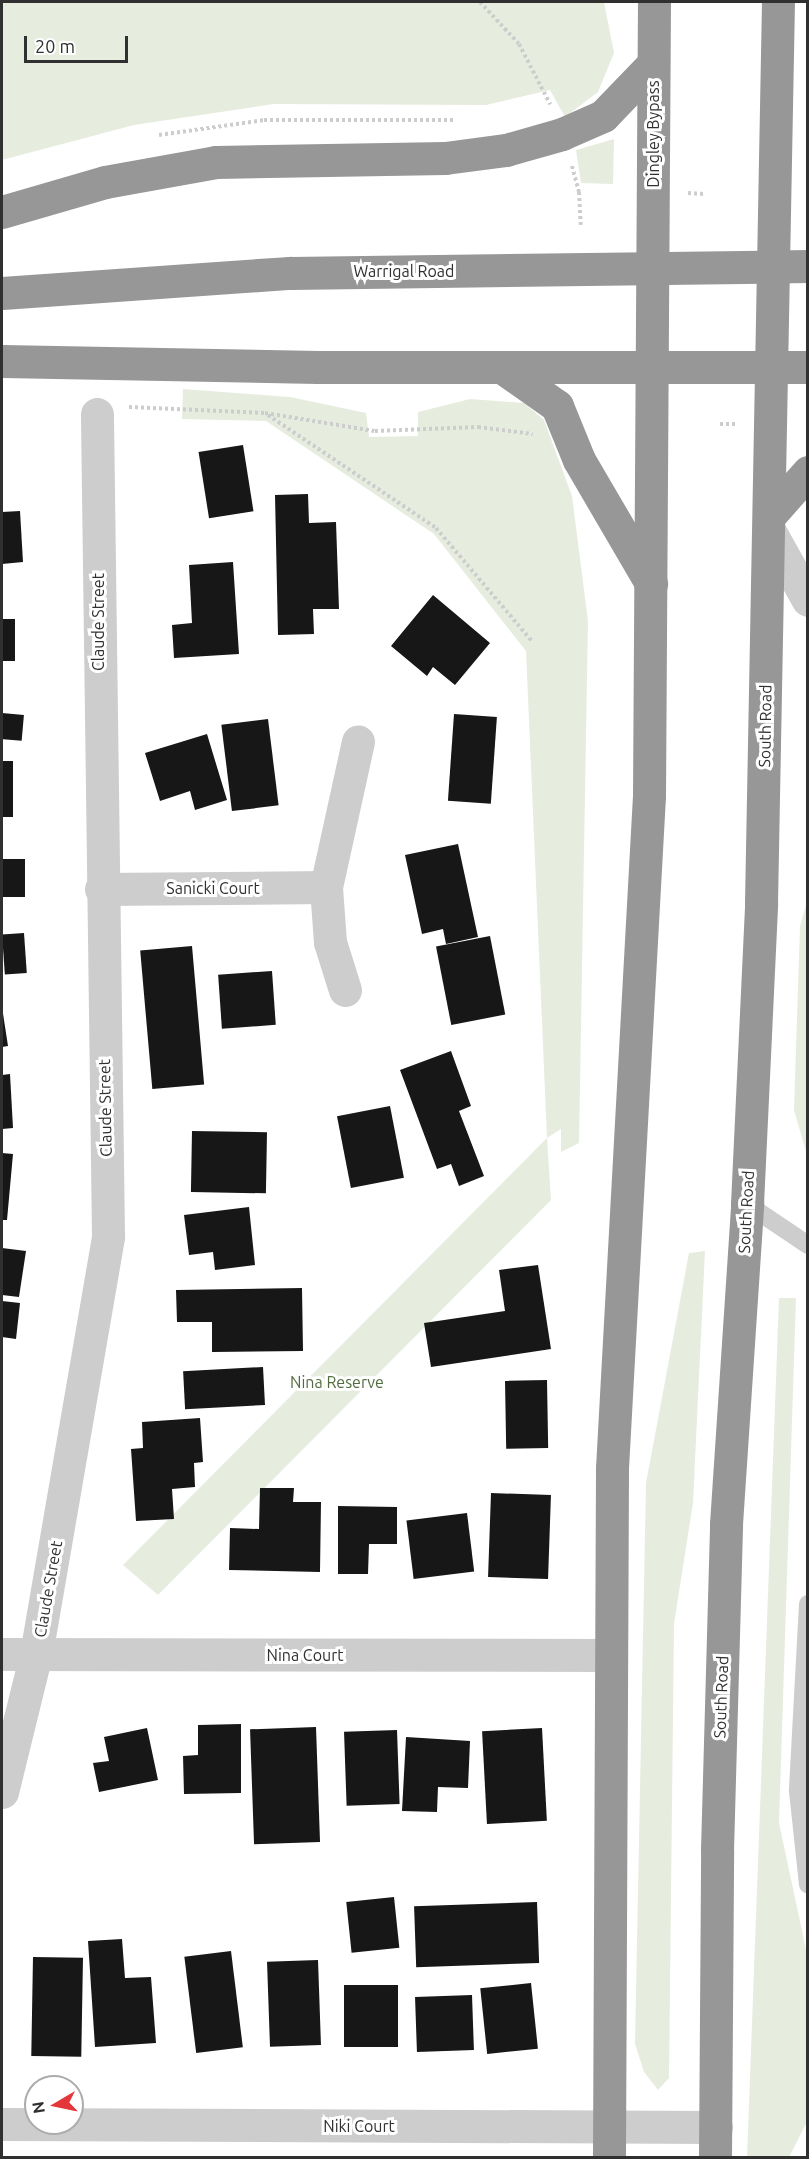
<!DOCTYPE html>
<style>
body{margin:0}
#map{position:relative;width:809px;height:2159px;overflow:hidden;background:#fff;font-family:Ubuntu,sans-serif}
div>[style]{position:absolute}
.green>*{inset:0;background:#e6eddf}
.building>*{inset:0;background:#171717;transform-origin:0 0}
.path>*{height:4px;margin-top:-2px;transform-origin:0;background:repeating-linear-gradient(90deg,#cdcdcd 0 3px,transparent 0 6px)}
.lane>*{height:18px;margin:-9px;padding:0 9px;transform-origin:9px;border-radius:9px;background:#cdcdcd}
.street>*{height:33px;margin:-16.5px;padding:0 16.5px;transform-origin:16.5px;border-radius:16.5px;background:#cdcdcd}
.highway>*{height:33px;margin:-16.5px;padding:0 16.5px;transform-origin:16.5px;border-radius:16.5px;background:#979797}
span{translate:-50% -50%;white-space:nowrap;text-align:center;line-height:1.15;-webkit-text-stroke:6px #fff;paint-order:stroke}
.street-label{font-size:16px;color:#303030}
.park-label{font-size:16px;color:#516c3e}
.frame{position:absolute;inset:0;border:3px solid #303030;pointer-events:none}
.north{position:absolute;left:24px;top:2075px;width:60px;height:60px;box-sizing:border-box;background:#fff;border:2px solid #acacac;border-radius:50%;rotate:261deg;font-size:16px;font-weight:700;line-height:24px;text-align:center;color:#303030}
.north::after{content:'';display:block;margin:auto;width:21px;height:27px;background:#e3373b;clip-path:polygon(50% 0,100% 100%,50% 72%,0 100%)}
.scale{position:absolute;left:24px;top:36px;width:104px;height:27px;box-sizing:border-box;border:3px solid #303030;border-top:0;padding-left:8px;font-size:18px;line-height:21px;white-space:nowrap;color:#303030;-webkit-text-stroke:4px #fff;paint-order:stroke}
</style>
<div id="map">
<div class="green">
<i style="clip-path:polygon(2px 2px,604px 2px,614px 53px,598px 92px,565px 117px,550px 90px,486px 105px,274px 104px,134px 125px,2px 160px)"></i>
<i style="clip-path:polygon(614px 139px,613px 184px,581px 183px,576px 150px)"></i>
<i style="clip-path:polygon(183px 389px,290px 397px,366px 413px,369px 437px,418px 436px,418px 412px,470px 399px,524px 403px,544px 420px,572px 496px,588px 621px,579px 1143px,561px 1152px,561px 1129px,547px 1138px,551px 1200px,158px 1595px,123px 1565px,547px 1138px,526px 651px,434px 534px,266px 421px,182px 419px)"></i>
<i style="clip-path:polygon(807px 902px,808px 902px,807px 1155px,794px 1110px,800px 926px)"></i>
<i style="clip-path:polygon(705px 1251px,693px 1503px,674px 1624px,669px 2078px,658px 2090px,644px 2072px,635px 2044px,646px 1483px,689px 1253px)"></i>
<i style="clip-path:polygon(779px 1298px,796px 1298px,779px 1823px,807px 1954px,808px 2120px,789px 2157px,747px 2158px)"></i>
</div>
<div class="building">
<i style="left:243px;top:445px;width:67px;height:45px;rotate:81deg"></i>
<i style="clip-path:polygon(308px 494px,309px 523px,336px 522px,339px 609px,313px 609px,314px 634px,278px 635px,275px 495px)"></i>
<i style="clip-path:polygon(20px 511px,23px 562px,2px 564px,2px 512px)"></i>
<i style="clip-path:polygon(233px 562px,239px 654px,174px 658px,172px 625px,192px 623px,189px 565px)"></i>
<i style="clip-path:polygon(433px 595px,490px 643px,455px 685px,433px 667px,427px 676px,391px 646px)"></i>
<i style="left:2px;top:619px;width:13px;height:42px"></i>
<i style="left:2px;top:713px;width:22px;height:26px;rotate:5deg"></i>
<i style="left:454px;top:714px;width:43px;height:87px;rotate:4deg"></i>
<i style="left:268px;top:719px;width:87px;height:47px;rotate:83deg"></i>
<i style="clip-path:polygon(207px 734px,227px 800px,195px 810px,190px 791px,160px 801px,145px 753px)"></i>
<i style="left:2px;top:761px;width:11px;height:56px"></i>
<i style="clip-path:polygon(458px 844px,478px 937px,446px 944px,443px 929px,422px 934px,405px 855px)"></i>
<i style="left:2px;top:859px;width:23px;height:38px"></i>
<i style="left:24px;top:933px;width:40px;height:22px;rotate:86deg"></i>
<i style="left:490px;top:936px;width:80px;height:55px;rotate:79deg"></i>
<i style="left:192px;top:946px;width:139px;height:52px;rotate:85deg"></i>
<i style="left:272px;top:971px;width:54px;height:54px;rotate:86deg"></i>
<i style="clip-path:polygon(2px 1007px,8px 1046px,2px 1047px)"></i>
<i style="clip-path:polygon(451px 1051px,471px 1106px,459px 1111px,484px 1176px,459px 1186px,451px 1164px,437px 1169px,400px 1070px)"></i>
<i style="clip-path:polygon(10px 1074px,13px 1128px,2px 1129px,2px 1075px)"></i>
<i style="left:390px;top:1106px;width:73px;height:54px;rotate:79deg"></i>
<i style="left:192px;top:1131px;width:75px;height:61px;rotate:1deg"></i>
<i style="clip-path:polygon(2px 1153px,13px 1154px,7px 1220px,2px 1220px)"></i>
<i style="clip-path:polygon(249px 1207px,255px 1265px,215px 1270px,213px 1252px,189px 1255px,184px 1215px)"></i>
<i style="clip-path:polygon(2px 1248px,26px 1251px,19px 1297px,2px 1295px)"></i>
<i style="clip-path:polygon(538px 1265px,551px 1349px,431px 1367px,424px 1323px,505px 1311px,499px 1270px)"></i>
<i style="clip-path:polygon(302px 1288px,303px 1351px,212px 1352px,212px 1322px,177px 1322px,176px 1290px)"></i>
<i style="clip-path:polygon(2px 1301px,20px 1303px,16px 1339px,2px 1337px)"></i>
<i style="left:263px;top:1367px;width:38px;height:80px;rotate:87deg"></i>
<i style="left:547px;top:1380px;width:68px;height:42px;rotate:89deg"></i>
<i style="clip-path:polygon(200px 1418px,203px 1462px,194px 1463px,195px 1487px,172px 1489px,174px 1519px,136px 1521px,131px 1449px,143px 1448px,142px 1422px)"></i>
<i style="clip-path:polygon(260px 1488px,294px 1488px,293px 1502px,321px 1502px,320px 1572px,229px 1570px,230px 1528px,259px 1529px)"></i>
<i style="left:491px;top:1493px;width:60px;height:84px;rotate:2deg"></i>
<i style="clip-path:polygon(338px 1506px,397px 1507px,397px 1544px,369px 1544px,368px 1574px,338px 1574px)"></i>
<i style="left:467px;top:1513px;width:59px;height:61px;rotate:83deg"></i>
<i style="clip-path:polygon(241px 1724px,241px 1793px,184px 1794px,183px 1756px,198px 1755px,198px 1725px)"></i>
<i style="left:316px;top:1727px;width:115px;height:66px;rotate:88deg"></i>
<i style="clip-path:polygon(147px 1728px,158px 1780px,99px 1792px,93px 1763px,109px 1761px,104px 1737px)"></i>
<i style="left:542px;top:1728px;width:93px;height:60px;rotate:87deg"></i>
<i style="left:397px;top:1730px;width:74px;height:53px;rotate:88deg"></i>
<i style="clip-path:polygon(406px 1737px,470px 1741px,468px 1788px,438px 1787px,437px 1812px,402px 1811px)"></i>
<i style="left:394px;top:1897px;width:51px;height:48px;rotate:84deg"></i>
<i style="left:537px;top:1902px;width:61px;height:123px;rotate:88deg"></i>
<i style="clip-path:polygon(122px 1939px,125px 1978px,151px 1977px,156px 2043px,95px 2047px,88px 1941px)"></i>
<i style="left:231px;top:1951px;width:97px;height:47px;rotate:83deg"></i>
<i style="left:33px;top:1957px;width:50px;height:99px;rotate:1deg"></i>
<i style="left:318px;top:1960px;width:85px;height:51px;rotate:88deg"></i>
<i style="left:531px;top:1983px;width:66px;height:51px;rotate:84deg"></i>
<i style="left:344px;top:1985px;width:54px;height:62px"></i>
<i style="left:472px;top:1995px;width:55px;height:57px;rotate:88deg"></i>
</div>
<div class="path">
<i style="left:480px;top:2px;width:57px;rotate:47.1deg"></i>
<i style="left:519px;top:44px;width:68px;rotate:62.7deg"></i>
<i style="left:159px;top:135px;width:106px;rotate:-8.1deg"></i>
<i style="left:264px;top:120px;width:189px"></i>
<i style="left:572px;top:166px;width:27px;rotate:75deg"></i>
<i style="left:579px;top:192px;width:33px;rotate:87deg"></i>
<i style="left:688px;top:193px;width:16px;rotate:4deg"></i>
<i style="left:129px;top:407px;width:136px;rotate:2.5deg"></i>
<i style="left:265px;top:413px;width:111px;rotate:9.3deg"></i>
<i style="left:375px;top:431px;width:103px;rotate:-2.2deg"></i>
<i style="left:478px;top:427px;width:55px;rotate:7.3deg"></i>
<i style="left:268px;top:415px;width:202px;rotate:33.9deg"></i>
<i style="left:436px;top:528px;width:148px;rotate:49.7deg"></i>
<i style="left:720px;top:424px;width:15px"></i>
</div>
<div class="lane">
<i style="left:747px;top:1204px;width:73px;rotate:33.9deg"></i>
<i style="left:808px;top:1604px;width:187px;rotate:93.1deg"></i>
<i style="left:798px;top:1791px;width:94px;rotate:83.9deg"></i>
</div>
<div class="street">
<i style="left:769px;top:530px;width:80px;rotate:60.9deg"></i>
<i style="left:101px;top:889px;width:225px;rotate:-0.5deg"></i>
<i style="left:345px;top:990px;width:50px;rotate:-107.4deg"></i>
<i style="left:330px;top:942px;width:55px;rotate:-94.2deg"></i>
<i style="left:326px;top:887px;width:149px;rotate:-77.6deg"></i>
<i style="left:2px;top:1654px;width:606px;rotate:0.09deg"></i>
<i style="left:2px;top:1792px;width:142px;rotate:-76.2deg"></i>
<i style="left:36px;top:1654px;width:424px;rotate:-80.2deg"></i>
<i style="left:108px;top:1236px;width:822px;rotate:-90.77deg"></i>
<i style="left:2px;top:2124px;width:714px;rotate:0.24deg"></i>
</div>
<div class="highway">
<i style="left:2px;top:212px;width:107px;rotate:-16.2deg"></i>
<i style="left:105px;top:182px;width:113px;rotate:-10.2deg"></i>
<i style="left:216px;top:162px;width:229px;rotate:-1deg"></i>
<i style="left:445px;top:158px;width:62px;rotate:-7.5deg"></i>
<i style="left:506px;top:150px;width:58px;rotate:-15.9deg"></i>
<i style="left:562px;top:134px;width:45px;rotate:-23.7deg"></i>
<i style="left:603px;top:116px;width:72px;rotate:-46.1deg"></i>
<i style="left:2px;top:293px;width:289px;rotate:-4deg"></i>
<i style="left:290px;top:273px;width:518px;rotate:-0.77deg"></i>
<i style="left:2px;top:361px;width:316px;rotate:1.1deg"></i>
<i style="left:318px;top:367px;width:490px"></i>
<i style="left:503px;top:368px;width:66px;rotate:35.1deg"></i>
<i style="left:557px;top:406px;width:58px;rotate:67.8deg"></i>
<i style="left:579px;top:460px;width:143px;rotate:59.7deg"></i>
<i style="left:769px;top:516px;width:59px;rotate:-48.4deg"></i>
<i style="left:609px;top:2158px;width:690px;rotate:-89.75deg"></i>
<i style="left:612px;top:1468px;width:673px;rotate:-86.85deg"></i>
<i style="left:649px;top:796px;width:794px;rotate:-89.64deg"></i>
<i style="left:715px;top:2158px;width:308px;rotate:-89.6deg"></i>
<i style="left:717px;top:1850px;width:326px;rotate:-88.4deg"></i>
<i style="left:726px;top:1524px;width:321px;rotate:-86.2deg"></i>
<i style="left:747px;top:1204px;width:301px;rotate:-87.3deg"></i>
<i style="left:761px;top:903px;width:901px;rotate:-88.92deg"></i>
</div>
<div class="street-label">
<span style="left:653px;top:134px;rotate:-90deg">Dingley Bypass</span>
<span style="left:404px;top:271px">Warrigal Road</span>
<span style="left:98px;top:622px;rotate:-90deg">Claude Street</span>
<span style="left:765px;top:726px;rotate:-89deg">South Road</span>
<span style="left:213px;top:888px">Sanicki Court</span>
<span style="left:105px;top:1108px;rotate:-91deg">Claude Street</span>
<span style="left:746px;top:1212px;rotate:-87deg">South Road</span>
<span style="left:48px;top:1589px;rotate:-80deg">Claude Street</span>
<span style="left:305px;top:1655px">Nina Court</span>
<span style="left:721px;top:1697px;rotate:-88deg">South Road</span>
<span style="left:359px;top:2126px">Niki Court</span>
</div>
<div class="park-label">
<span style="left:337px;top:1382px">Nina Reserve</span>
</div>
<div class="frame"></div>
<div class="north">N</div>
<div class="scale">20 m</div>
</div>
